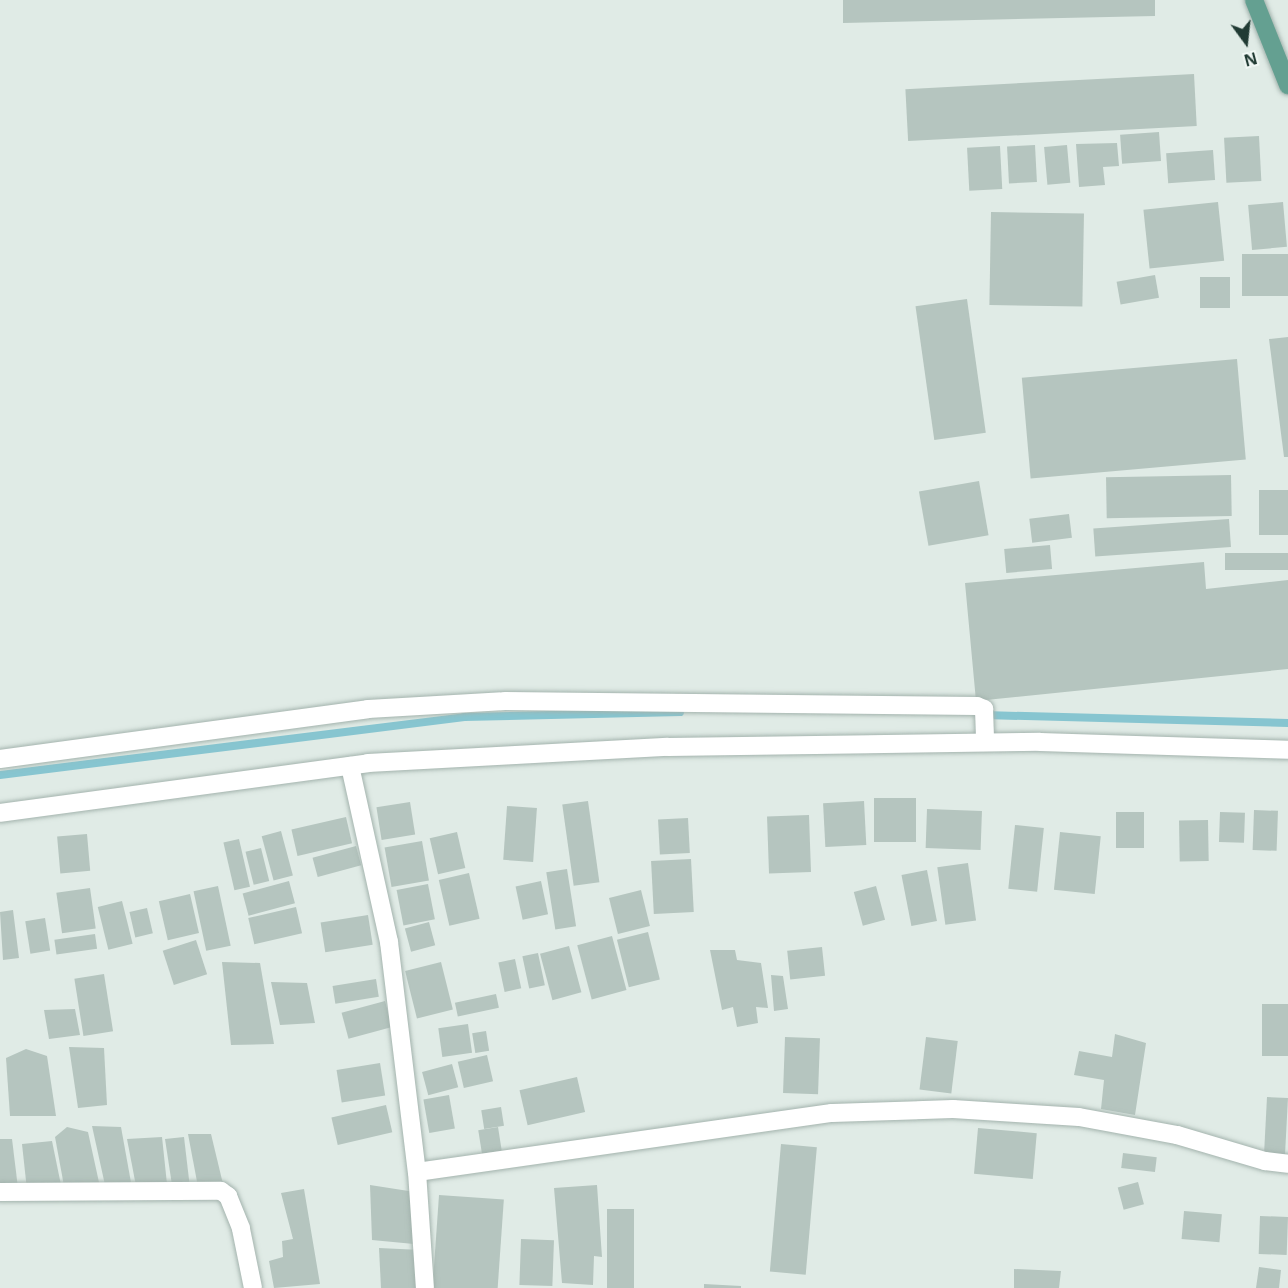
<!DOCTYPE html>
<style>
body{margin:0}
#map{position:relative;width:1288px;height:1288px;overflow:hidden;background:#e0ebe6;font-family:"Open Sans",sans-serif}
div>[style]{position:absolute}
.stream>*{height:8px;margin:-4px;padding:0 4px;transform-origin:4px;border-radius:4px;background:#87c5d0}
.building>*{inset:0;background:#b5c5bf;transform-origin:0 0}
.roads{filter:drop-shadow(0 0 2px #a3b3ad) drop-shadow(0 0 2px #a3b3ad)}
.minor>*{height:18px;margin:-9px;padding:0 9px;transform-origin:9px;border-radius:9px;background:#fff}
.major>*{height:18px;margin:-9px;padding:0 9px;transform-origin:9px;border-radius:9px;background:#64a091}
span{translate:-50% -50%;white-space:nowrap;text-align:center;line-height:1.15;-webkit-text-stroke:4.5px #f0f7f4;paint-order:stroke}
.north{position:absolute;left:1216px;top:12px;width:60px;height:60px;-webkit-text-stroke:4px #f0f7f4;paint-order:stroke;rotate:165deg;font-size:16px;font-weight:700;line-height:24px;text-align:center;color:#213b34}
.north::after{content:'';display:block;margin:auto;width:21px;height:27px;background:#213b34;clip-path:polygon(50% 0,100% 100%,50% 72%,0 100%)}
</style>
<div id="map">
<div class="stream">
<i style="left:984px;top:715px;width:304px;rotate:1.5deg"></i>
<i style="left:0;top:775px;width:468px;rotate:-7.1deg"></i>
<i style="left:464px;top:717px;width:216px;rotate:-1.3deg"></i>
</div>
<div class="building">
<i style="clip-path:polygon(843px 0,1155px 0,1155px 16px,843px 23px)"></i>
<i style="left:1194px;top:74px;width:52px;height:289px;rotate:87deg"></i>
<i style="left:1159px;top:132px;width:29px;height:39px;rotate:86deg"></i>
<i style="left:1259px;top:136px;width:45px;height:35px;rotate:87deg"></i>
<i style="clip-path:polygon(1117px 143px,1119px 166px,1103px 167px,1105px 185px,1079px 187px,1076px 144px)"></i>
<i style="left:1035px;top:145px;width:37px;height:28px;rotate:87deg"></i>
<i style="left:1067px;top:145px;width:38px;height:23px;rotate:85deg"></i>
<i style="left:1000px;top:146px;width:43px;height:33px;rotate:87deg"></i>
<i style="left:1213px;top:150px;width:30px;height:47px;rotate:86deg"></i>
<i style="left:1218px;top:202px;width:59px;height:75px;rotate:84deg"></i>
<i style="left:1283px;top:202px;width:45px;height:35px;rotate:85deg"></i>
<i style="left:991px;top:212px;width:93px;height:93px;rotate:1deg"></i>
<i style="left:1288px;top:254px;width:42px;height:46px;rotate:90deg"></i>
<i style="left:1155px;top:275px;width:23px;height:39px;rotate:80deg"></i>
<i style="left:1200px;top:277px;width:30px;height:31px"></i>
<i style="left:967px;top:299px;width:135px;height:52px;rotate:82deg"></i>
<i style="clip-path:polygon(1288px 337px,1288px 457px,1284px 457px,1269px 339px)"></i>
<i style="left:1237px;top:359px;width:101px;height:216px;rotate:85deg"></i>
<i style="left:1231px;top:475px;width:41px;height:125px;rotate:89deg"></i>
<i style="left:979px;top:481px;width:55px;height:61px;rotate:80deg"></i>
<i style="left:1259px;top:490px;width:29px;height:45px"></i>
<i style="left:1069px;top:514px;width:24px;height:40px;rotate:83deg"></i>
<i style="left:1229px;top:519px;width:28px;height:136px;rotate:86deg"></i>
<i style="left:1050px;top:545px;width:24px;height:46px;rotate:85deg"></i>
<i style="left:1288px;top:553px;width:17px;height:63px;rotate:90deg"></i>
<i style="clip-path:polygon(1204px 562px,1206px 589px,1288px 580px,1288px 669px,976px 701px,965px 583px)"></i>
<i style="left:874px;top:798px;width:42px;height:44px"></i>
<i style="left:588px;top:801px;width:82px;height:26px;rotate:82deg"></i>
<i style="left:864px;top:801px;width:44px;height:41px;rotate:87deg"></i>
<i style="left:410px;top:802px;width:33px;height:34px;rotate:81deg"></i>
<i style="left:507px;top:806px;width:30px;height:54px;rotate:4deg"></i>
<i style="left:927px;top:809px;width:55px;height:39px;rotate:2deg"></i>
<i style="left:1254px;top:810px;width:24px;height:40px;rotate:2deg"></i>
<i style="left:1144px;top:812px;width:36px;height:28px;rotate:90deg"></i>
<i style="left:1220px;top:812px;width:25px;height:30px;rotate:2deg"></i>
<i style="left:809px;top:815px;width:57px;height:42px;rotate:88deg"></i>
<i style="left:346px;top:817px;width:27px;height:56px;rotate:77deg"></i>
<i style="left:688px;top:818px;width:35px;height:30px;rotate:87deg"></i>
<i style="left:1208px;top:820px;width:41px;height:29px;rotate:89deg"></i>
<i style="left:1015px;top:825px;width:29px;height:64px;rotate:6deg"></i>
<i style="left:281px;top:831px;width:46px;height:20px;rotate:75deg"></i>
<i style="left:457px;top:832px;width:37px;height:28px;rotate:77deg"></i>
<i style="left:1060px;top:832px;width:41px;height:58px;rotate:6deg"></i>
<i style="left:87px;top:834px;width:37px;height:30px;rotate:85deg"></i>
<i style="left:239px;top:839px;width:49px;height:16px;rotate:77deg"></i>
<i style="left:422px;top:841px;width:40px;height:38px;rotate:80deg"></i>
<i style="left:356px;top:846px;width:20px;height:45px;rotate:75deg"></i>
<i style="left:261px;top:848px;width:34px;height:16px;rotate:76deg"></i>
<i style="left:691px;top:859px;width:53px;height:40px;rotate:87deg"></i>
<i style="left:968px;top:863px;width:58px;height:31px;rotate:82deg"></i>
<i style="left:567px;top:869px;width:58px;height:21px;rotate:81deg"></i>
<i style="left:927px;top:870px;width:52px;height:26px;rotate:79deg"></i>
<i style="left:469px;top:873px;width:47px;height:31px;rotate:77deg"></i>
<i style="left:289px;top:881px;width:23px;height:48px;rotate:75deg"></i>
<i style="left:541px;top:881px;width:34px;height:26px;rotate:78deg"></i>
<i style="left:428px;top:884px;width:36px;height:32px;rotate:79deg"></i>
<i style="left:218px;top:886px;width:61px;height:25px;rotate:78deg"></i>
<i style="left:876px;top:886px;width:35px;height:23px;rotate:75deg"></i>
<i style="left:90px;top:888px;width:41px;height:34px;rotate:82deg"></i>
<i style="left:641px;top:890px;width:37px;height:33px;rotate:76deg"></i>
<i style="left:190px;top:894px;width:40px;height:32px;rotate:77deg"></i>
<i style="left:122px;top:901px;width:44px;height:25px;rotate:76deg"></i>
<i style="left:296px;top:907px;width:27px;height:49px;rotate:77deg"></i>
<i style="left:147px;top:908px;width:26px;height:18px;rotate:77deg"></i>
<i style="clip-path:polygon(13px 910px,19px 958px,3px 960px,0 912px)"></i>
<i style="left:368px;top:915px;width:30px;height:48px;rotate:81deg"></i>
<i style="left:45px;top:918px;width:33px;height:20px;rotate:81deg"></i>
<i style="left:429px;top:922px;width:24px;height:25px;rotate:75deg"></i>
<i style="left:648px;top:932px;width:49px;height:32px;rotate:76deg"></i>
<i style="left:95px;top:934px;width:15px;height:41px;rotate:82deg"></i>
<i style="left:612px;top:936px;width:56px;height:36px;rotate:75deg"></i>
<i style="left:196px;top:940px;width:36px;height:35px;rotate:72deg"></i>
<i style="left:569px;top:946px;width:48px;height:30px;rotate:75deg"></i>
<i style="left:822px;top:947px;width:29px;height:35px;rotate:84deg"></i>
<i style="clip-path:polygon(710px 950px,735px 950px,737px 960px,761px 963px,768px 1008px,756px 1007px,758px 1023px,737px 1027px,733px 1007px,722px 1010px)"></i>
<i style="left:538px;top:953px;width:33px;height:16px;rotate:78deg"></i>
<i style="left:515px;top:959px;width:30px;height:17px;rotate:78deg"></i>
<i style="clip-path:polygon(222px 962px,260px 963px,274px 1044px,231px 1045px)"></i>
<i style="left:441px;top:962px;width:49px;height:37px;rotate:76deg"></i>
<i style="left:104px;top:974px;width:58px;height:30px;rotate:81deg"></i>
<i style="clip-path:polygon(771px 975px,783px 976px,788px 1009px,774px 1011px)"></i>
<i style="left:376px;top:979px;width:18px;height:44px;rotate:81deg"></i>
<i style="clip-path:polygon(271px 982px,307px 983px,315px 1023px,280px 1025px)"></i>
<i style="left:496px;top:994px;width:14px;height:42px;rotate:78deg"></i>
<i style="left:385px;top:1001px;width:27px;height:45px;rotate:75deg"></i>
<i style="left:1288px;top:1004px;width:52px;height:26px;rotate:90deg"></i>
<i style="clip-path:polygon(75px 1009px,80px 1035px,49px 1039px,44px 1010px)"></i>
<i style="left:468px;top:1024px;width:29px;height:30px;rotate:82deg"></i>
<i style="left:486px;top:1031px;width:20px;height:14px;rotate:81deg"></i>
<i style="clip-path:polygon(1115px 1034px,1146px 1043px,1135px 1115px,1101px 1109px,1104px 1080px,1074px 1075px,1079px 1051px,1112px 1057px)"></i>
<i style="left:785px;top:1037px;width:35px;height:56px;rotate:2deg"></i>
<i style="left:926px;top:1037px;width:32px;height:53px;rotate:7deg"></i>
<i style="clip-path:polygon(69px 1047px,104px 1048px,107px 1105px,78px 1108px)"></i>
<i style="clip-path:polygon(26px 1049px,47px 1056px,56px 1116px,10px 1116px,6px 1058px)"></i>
<i style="left:487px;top:1055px;width:27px;height:30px;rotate:77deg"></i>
<i style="left:380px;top:1063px;width:33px;height:44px;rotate:81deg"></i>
<i style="left:452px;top:1064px;width:24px;height:31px;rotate:75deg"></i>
<i style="left:577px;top:1077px;width:36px;height:59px;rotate:77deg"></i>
<i style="left:449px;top:1095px;width:34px;height:26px;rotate:80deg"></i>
<i style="left:1267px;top:1097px;width:21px;height:62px;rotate:3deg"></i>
<i style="left:386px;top:1105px;width:28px;height:56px;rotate:77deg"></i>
<i style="left:501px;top:1107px;width:19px;height:20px;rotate:81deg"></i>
<i style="clip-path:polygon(92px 1126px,121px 1127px,132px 1188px,105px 1185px)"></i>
<i style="clip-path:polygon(67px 1127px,88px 1132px,100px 1187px,64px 1186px,55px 1137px)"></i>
<i style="left:498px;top:1127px;width:24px;height:20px;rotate:81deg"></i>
<i style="left:978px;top:1128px;width:59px;height:46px;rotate:5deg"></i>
<i style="clip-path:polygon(188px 1134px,211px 1134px,223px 1184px,198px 1187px)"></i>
<i style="clip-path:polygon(162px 1137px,167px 1184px,136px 1186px,127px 1139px)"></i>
<i style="clip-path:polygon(184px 1137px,190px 1188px,172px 1185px,165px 1139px)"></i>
<i style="clip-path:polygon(0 1139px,12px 1139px,18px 1188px,0 1187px)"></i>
<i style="clip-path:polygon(52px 1141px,62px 1190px,27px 1190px,22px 1144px)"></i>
<i style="left:781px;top:1144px;width:36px;height:128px;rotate:5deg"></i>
<i style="left:1123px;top:1153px;width:34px;height:15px;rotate:7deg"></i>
<i style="left:1138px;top:1182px;width:23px;height:21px;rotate:75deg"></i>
<i style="clip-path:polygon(370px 1185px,415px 1192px,414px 1244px,372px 1240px)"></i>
<i style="clip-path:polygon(597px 1185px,602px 1257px,594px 1256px,593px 1285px,562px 1283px,554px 1188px)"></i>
<i style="clip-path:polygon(304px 1189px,320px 1284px,274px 1288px,269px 1261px,283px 1257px,282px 1241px,293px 1239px,281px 1193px)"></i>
<i style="left:439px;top:1195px;width:65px;height:93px;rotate:4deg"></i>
<i style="left:607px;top:1209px;width:27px;height:79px"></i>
<i style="left:1184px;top:1211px;width:38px;height:28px;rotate:5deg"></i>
<i style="left:1260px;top:1216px;width:28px;height:38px;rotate:2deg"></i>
<i style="left:521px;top:1239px;width:33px;height:46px;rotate:2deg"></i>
<i style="clip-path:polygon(379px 1248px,421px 1250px,423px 1288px,381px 1288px)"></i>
<i style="clip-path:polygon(1259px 1267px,1281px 1270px,1279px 1288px,1256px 1288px)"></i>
<i style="clip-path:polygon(1014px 1269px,1061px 1271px,1059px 1288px,1014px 1288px)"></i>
<i style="clip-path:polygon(704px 1284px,741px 1286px,741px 1288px,704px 1288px)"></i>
</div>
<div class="roads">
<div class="minor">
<i style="left:0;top:759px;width:371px;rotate:-7.7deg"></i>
<i style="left:368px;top:709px;width:137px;rotate:-3.3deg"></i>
<i style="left:505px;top:701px;width:472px;rotate:0.6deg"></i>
<i style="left:977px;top:706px;width:8px;rotate:23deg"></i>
<i style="left:984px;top:709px;width:33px;rotate:88deg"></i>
<i style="left:350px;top:766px;width:180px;rotate:77.5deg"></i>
<i style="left:389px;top:942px;width:232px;rotate:83.1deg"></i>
<i style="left:417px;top:1172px;width:116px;rotate:86.1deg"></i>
<i style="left:0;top:813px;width:371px;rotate:-7.7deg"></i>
<i style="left:368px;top:763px;width:300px;rotate:-3.1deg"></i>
<i style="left:668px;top:747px;width:372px;rotate:-0.8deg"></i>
<i style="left:1040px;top:742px;width:248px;rotate:1.8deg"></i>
<i style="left:417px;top:1172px;width:419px;rotate:-8.1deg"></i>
<i style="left:832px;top:1113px;width:121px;rotate:-1.9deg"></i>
<i style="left:953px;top:1109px;width:126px;rotate:3.6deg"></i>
<i style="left:1079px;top:1117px;width:100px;rotate:10.4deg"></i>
<i style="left:1177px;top:1135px;width:92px;rotate:16.5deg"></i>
<i style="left:1265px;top:1161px;width:23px;rotate:7deg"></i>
<i style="left:0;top:1192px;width:221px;rotate:-0.3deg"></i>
<i style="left:221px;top:1191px;width:9px;rotate:36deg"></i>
<i style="left:228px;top:1196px;width:35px;rotate:68deg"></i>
<i style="left:241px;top:1229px;width:60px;rotate:78.5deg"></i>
</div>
<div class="major">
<i style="left:1254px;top:0;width:92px;rotate:68.2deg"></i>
</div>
</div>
<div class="north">N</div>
</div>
